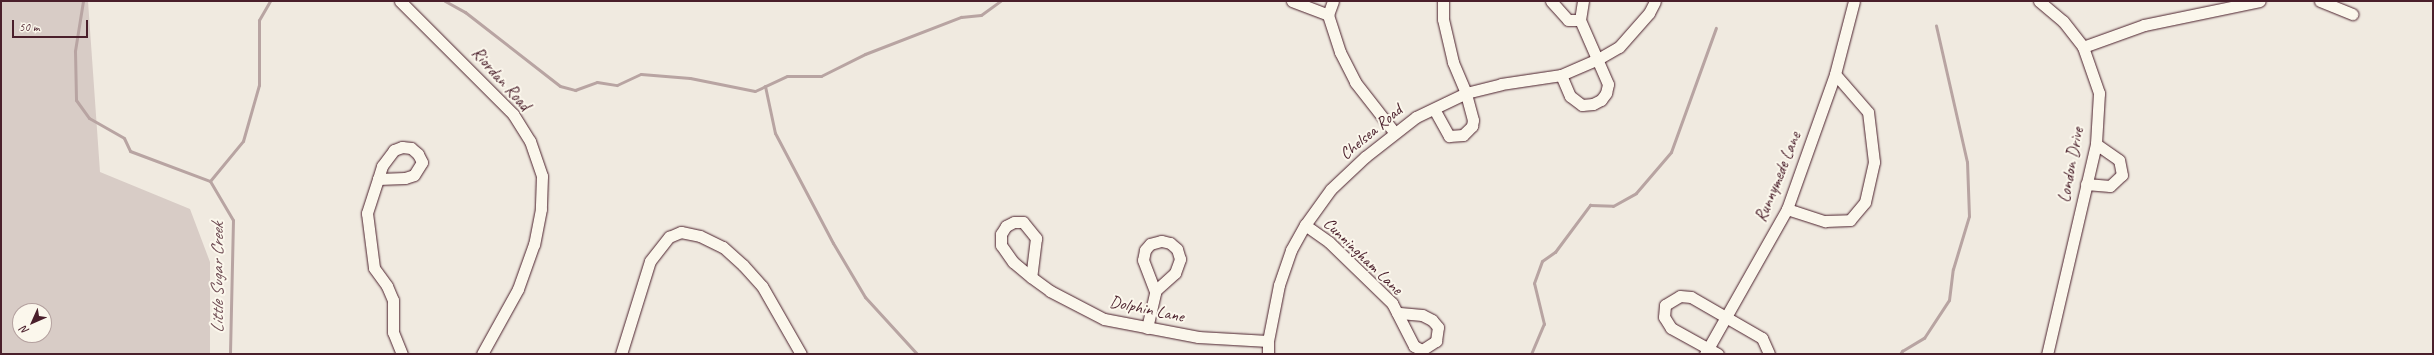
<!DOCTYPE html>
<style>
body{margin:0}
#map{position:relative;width:2434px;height:355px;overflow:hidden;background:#f0eae0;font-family:Caveat,sans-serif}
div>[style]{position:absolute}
.green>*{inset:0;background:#d8ccc6}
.stream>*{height:3px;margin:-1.5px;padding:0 1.5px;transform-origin:1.5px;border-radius:1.5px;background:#b8a4a2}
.roads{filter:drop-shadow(0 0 1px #4a1f2b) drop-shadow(0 0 1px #4a1f2b)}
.minor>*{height:11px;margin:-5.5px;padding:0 5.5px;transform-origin:5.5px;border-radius:5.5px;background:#fbf7ec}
span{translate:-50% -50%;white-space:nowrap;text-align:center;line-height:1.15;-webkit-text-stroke:4px #fbf7ec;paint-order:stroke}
.street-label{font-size:17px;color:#4a1f2b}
.water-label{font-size:18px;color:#704e55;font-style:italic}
.frame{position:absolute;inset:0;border:2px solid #4a1f2b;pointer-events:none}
.north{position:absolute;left:12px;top:303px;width:40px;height:40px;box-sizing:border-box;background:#fbf7ec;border:1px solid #b4a19f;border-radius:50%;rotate:225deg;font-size:11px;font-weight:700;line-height:16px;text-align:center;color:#4a1f2b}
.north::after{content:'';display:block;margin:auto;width:14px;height:18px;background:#4a1f2b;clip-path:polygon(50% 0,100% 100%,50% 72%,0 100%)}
.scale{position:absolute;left:12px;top:20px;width:76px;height:18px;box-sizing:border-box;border:2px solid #4a1f2b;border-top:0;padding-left:5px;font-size:12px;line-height:14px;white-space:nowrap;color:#4a1f2b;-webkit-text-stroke:3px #fbf7ec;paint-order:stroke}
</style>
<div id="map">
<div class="green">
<i style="clip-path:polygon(evenodd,1px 1px,88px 1px,100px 172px,190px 209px,210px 262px,210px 354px,1px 354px,1px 1px,20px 311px,44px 311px,44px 335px,20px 335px,20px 311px)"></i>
</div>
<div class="stream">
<i style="left:83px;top:1px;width:51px;rotate:99.1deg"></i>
<i style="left:75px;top:51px;width:49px;rotate:88.8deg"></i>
<i style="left:76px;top:100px;width:22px;rotate:54deg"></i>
<i style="left:89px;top:118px;width:40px;rotate:29.7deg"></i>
<i style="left:124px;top:138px;width:14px;rotate:65deg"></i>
<i style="left:130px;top:151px;width:85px;rotate:20.6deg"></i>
<i style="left:210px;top:181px;width:45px;rotate:59.5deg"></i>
<i style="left:233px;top:220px;width:134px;rotate:91.3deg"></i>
<i style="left:445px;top:1px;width:23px;rotate:29deg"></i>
<i style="left:465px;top:12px;width:120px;rotate:37.9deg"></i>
<i style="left:560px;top:86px;width:16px;rotate:15deg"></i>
<i style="left:575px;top:90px;width:23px;rotate:-20deg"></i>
<i style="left:597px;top:82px;width:20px;rotate:9deg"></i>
<i style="left:617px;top:85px;width:26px;rotate:-25deg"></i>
<i style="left:641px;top:74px;width:49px;rotate:4.7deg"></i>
<i style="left:690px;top:78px;width:66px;rotate:11.3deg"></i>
<i style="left:755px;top:91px;width:35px;rotate:-25deg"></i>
<i style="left:787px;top:76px;width:34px"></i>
<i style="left:821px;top:76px;width:49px;rotate:-26.6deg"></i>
<i style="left:865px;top:54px;width:103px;rotate:-21.1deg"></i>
<i style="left:961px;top:17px;width:20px;rotate:-6deg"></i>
<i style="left:981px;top:15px;width:24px;rotate:-36deg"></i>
<i style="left:765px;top:86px;width:48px;rotate:78deg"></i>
<i style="left:775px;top:133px;width:124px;rotate:62.2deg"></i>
<i style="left:833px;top:243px;width:63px;rotate:59.3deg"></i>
<i style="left:865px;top:297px;width:77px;rotate:47.6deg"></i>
<i style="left:210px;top:181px;width:52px;rotate:-50.5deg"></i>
<i style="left:243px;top:141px;width:58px;rotate:-74.1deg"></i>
<i style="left:259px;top:85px;width:65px;rotate:-90deg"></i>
<i style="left:259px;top:20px;width:22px;rotate:-60deg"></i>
<i style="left:1531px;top:354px;width:33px;rotate:-67deg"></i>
<i style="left:1544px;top:324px;width:42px;rotate:-103.7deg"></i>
<i style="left:1534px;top:283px;width:23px;rotate:-70deg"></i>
<i style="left:1542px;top:261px;width:16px;rotate:-35deg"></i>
<i style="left:1555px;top:252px;width:59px;rotate:-53.3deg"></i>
<i style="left:1590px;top:205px;width:23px;rotate:2deg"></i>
<i style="left:1613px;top:206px;width:26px;rotate:-29deg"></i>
<i style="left:1636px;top:193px;width:54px;rotate:-49.5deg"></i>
<i style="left:1671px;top:152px;width:132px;rotate:-70.1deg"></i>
<i style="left:1900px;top:354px;width:4px;rotate:-56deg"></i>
<i style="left:1902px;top:351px;width:26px;rotate:-31deg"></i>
<i style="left:1924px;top:338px;width:45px;rotate:-56.7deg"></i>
<i style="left:1949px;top:300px;width:31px;rotate:-83deg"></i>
<i style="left:1953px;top:269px;width:55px;rotate:-73.2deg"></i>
<i style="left:1969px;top:216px;width:54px;rotate:-92.1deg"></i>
<i style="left:1967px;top:162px;width:140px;rotate:-102.8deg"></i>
</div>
<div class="roads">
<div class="minor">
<i style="left:400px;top:1px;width:160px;rotate:45deg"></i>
<i style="left:513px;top:114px;width:32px;rotate:58deg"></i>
<i style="left:530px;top:141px;width:37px;rotate:71deg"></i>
<i style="left:542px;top:176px;width:33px;rotate:92deg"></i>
<i style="left:541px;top:209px;width:36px;rotate:101deg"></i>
<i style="left:534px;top:244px;width:48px;rotate:109.6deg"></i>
<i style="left:518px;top:289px;width:74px;rotate:119deg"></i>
<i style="left:1292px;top:1px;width:39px;rotate:21deg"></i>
<i style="left:1333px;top:1px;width:15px;rotate:110deg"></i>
<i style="left:1328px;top:15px;width:39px;rotate:72deg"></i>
<i style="left:1340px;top:52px;width:34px;rotate:63deg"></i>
<i style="left:1355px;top:82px;width:63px;rotate:52deg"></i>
<i style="left:1551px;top:1px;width:25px;rotate:48deg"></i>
<i style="left:1568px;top:20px;width:12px"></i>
<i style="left:2039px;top:1px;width:31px;rotate:40deg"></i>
<i style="left:2063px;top:21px;width:33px;rotate:52deg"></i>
<i style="left:2083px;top:47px;width:49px;rotate:70.8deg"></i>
<i style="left:2099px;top:93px;width:51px;rotate:93.4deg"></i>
<i style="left:2096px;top:144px;width:216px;rotate:103.1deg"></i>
<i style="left:2320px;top:1px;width:35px;rotate:22deg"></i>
<i style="left:2083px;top:47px;width:65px;rotate:-19.8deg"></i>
<i style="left:2144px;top:25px;width:118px;rotate:-11.7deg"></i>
<i style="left:1561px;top:75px;width:23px;rotate:67deg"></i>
<i style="left:1570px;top:96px;width:15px;rotate:37deg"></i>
<i style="left:1582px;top:105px;width:11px;rotate:-5deg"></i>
<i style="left:1593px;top:104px;width:9px;rotate:-27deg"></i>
<i style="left:1601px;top:100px;width:9px;rotate:-54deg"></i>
<i style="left:1606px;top:93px;width:9px;rotate:-77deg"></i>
<i style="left:1608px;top:84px;width:70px;rotate:-113.6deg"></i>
<i style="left:1580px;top:20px;width:19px;rotate:-81deg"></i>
<i style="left:1434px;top:109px;width:31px;rotate:61deg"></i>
<i style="left:1449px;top:136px;width:14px;rotate:-4deg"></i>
<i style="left:1463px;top:135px;width:13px;rotate:-45deg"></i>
<i style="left:1472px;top:126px;width:6px;rotate:-81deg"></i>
<i style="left:1473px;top:120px;width:28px;rotate:-105deg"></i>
<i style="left:1466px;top:93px;width:34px;rotate:-113deg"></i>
<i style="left:1453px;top:62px;width:44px;rotate:-103.1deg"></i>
<i style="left:1443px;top:19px;width:18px;rotate:-90deg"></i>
<i style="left:378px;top:179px;width:27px;rotate:-2deg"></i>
<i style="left:405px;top:178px;width:9px;rotate:-18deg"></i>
<i style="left:414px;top:175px;width:15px;rotate:-58deg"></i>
<i style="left:422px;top:162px;width:9px;rotate:-117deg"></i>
<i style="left:418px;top:154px;width:9px;rotate:-139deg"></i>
<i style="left:411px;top:148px;width:9px;rotate:-174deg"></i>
<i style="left:402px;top:147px;width:9px;rotate:159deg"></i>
<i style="left:394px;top:150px;width:20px;rotate:127deg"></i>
<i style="left:382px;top:166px;width:14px;rotate:107deg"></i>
<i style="left:378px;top:179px;width:36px;rotate:108deg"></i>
<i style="left:367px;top:213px;width:55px;rotate:82.7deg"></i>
<i style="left:374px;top:268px;width:22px;rotate:54deg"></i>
<i style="left:387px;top:286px;width:15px;rotate:67deg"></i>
<i style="left:393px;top:300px;width:32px;rotate:90deg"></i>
<i style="left:393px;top:332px;width:24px;rotate:68deg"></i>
<i style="left:2086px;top:184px;width:24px;rotate:5deg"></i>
<i style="left:2110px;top:186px;width:16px;rotate:-43deg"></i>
<i style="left:2122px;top:175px;width:15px;rotate:-101deg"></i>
<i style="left:2119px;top:160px;width:28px;rotate:-145deg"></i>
<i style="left:1787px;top:209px;width:40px;rotate:18deg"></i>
<i style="left:1825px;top:221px;width:25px;rotate:-2deg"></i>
<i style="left:1850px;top:220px;width:23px;rotate:-50deg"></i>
<i style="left:1865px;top:202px;width:41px;rotate:-77.3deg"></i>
<i style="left:1874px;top:162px;width:50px;rotate:-96.8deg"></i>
<i style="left:1868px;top:112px;width:50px;rotate:-131deg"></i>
<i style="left:1305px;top:225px;width:29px;rotate:35deg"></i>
<i style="left:1329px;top:242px;width:88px;rotate:44.1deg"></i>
<i style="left:1392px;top:303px;width:48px;rotate:62.9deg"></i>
<i style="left:1414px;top:346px;width:9px;rotate:27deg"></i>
<i style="left:1422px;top:350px;width:17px;rotate:-33deg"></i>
<i style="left:1436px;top:341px;width:14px;rotate:-82deg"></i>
<i style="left:1438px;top:327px;width:9px;rotate:-131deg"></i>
<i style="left:1432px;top:320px;width:11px;rotate:-153deg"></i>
<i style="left:1422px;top:315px;width:25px;rotate:-175deg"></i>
<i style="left:1031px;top:277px;width:23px;rotate:-140deg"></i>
<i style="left:1013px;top:262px;width:21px;rotate:-125deg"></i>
<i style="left:1001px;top:245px;width:11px;rotate:-90deg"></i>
<i style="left:1001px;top:234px;width:9px;rotate:-58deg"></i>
<i style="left:1006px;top:226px;width:9px;rotate:-27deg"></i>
<i style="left:1014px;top:222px;width:9px"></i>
<i style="left:1023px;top:222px;width:21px;rotate:51deg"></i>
<i style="left:1036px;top:238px;width:39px;rotate:97deg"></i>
<i style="left:1031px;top:277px;width:24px;rotate:36deg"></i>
<i style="left:1050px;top:291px;width:61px;rotate:27.4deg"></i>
<i style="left:1104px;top:319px;width:96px;rotate:10.8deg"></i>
<i style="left:1198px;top:337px;width:70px;rotate:3.3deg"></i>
<i style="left:1147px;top:328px;width:37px;rotate:-77deg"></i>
<i style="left:1155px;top:292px;width:1px;rotate:-90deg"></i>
<i style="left:1155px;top:291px;width:27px;rotate:-42deg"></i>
<i style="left:1175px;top:273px;width:15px;rotate:-70deg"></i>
<i style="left:1180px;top:259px;width:10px;rotate:-107deg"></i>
<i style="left:1177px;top:249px;width:9px;rotate:-139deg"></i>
<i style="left:1170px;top:243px;width:9px;rotate:-167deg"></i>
<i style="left:1161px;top:241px;width:11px;rotate:165deg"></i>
<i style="left:1150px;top:244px;width:8px;rotate:130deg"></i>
<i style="left:1145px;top:250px;width:10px;rotate:101deg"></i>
<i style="left:1143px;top:260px;width:34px;rotate:69deg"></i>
<i style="left:621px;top:354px;width:97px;rotate:-72.7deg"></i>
<i style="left:650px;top:261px;width:31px;rotate:-52deg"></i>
<i style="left:669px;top:237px;width:13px;rotate:-23deg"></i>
<i style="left:681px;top:232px;width:19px;rotate:12deg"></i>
<i style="left:700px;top:236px;width:25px;rotate:26deg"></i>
<i style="left:723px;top:247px;width:27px;rotate:42deg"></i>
<i style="left:743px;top:265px;width:28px;rotate:48deg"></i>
<i style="left:762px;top:286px;width:78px;rotate:60.2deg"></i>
<i style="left:1268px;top:354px;width:13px;rotate:-90deg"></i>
<i style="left:1268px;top:341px;width:57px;rotate:-78.9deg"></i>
<i style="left:1279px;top:285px;width:37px;rotate:-71deg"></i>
<i style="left:1291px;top:250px;width:29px;rotate:-61deg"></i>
<i style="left:1305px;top:225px;width:44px;rotate:-54.2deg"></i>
<i style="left:1331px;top:189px;width:47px;rotate:-43.3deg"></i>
<i style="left:1365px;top:157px;width:65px;rotate:-38.1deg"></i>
<i style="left:1416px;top:117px;width:55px;rotate:-25.6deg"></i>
<i style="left:1466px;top:93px;width:36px;rotate:-14deg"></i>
<i style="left:1501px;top:84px;width:61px;rotate:-8.5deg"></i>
<i style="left:1561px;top:75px;width:40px;rotate:-23.4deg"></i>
<i style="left:1598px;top:59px;width:24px;rotate:-30deg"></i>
<i style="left:1619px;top:47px;width:45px;rotate:-48.6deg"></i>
<i style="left:1649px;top:13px;width:13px;rotate:-63deg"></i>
<i style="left:1705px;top:354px;width:167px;rotate:-60.5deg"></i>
<i style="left:1787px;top:209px;width:143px;rotate:-70.4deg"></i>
<i style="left:1835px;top:74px;width:75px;rotate:-75.4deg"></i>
<i style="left:1718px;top:354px;width:54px;rotate:-151deg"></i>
<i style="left:1671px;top:328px;width:13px;rotate:-122deg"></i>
<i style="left:1664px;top:317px;width:12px;rotate:-85deg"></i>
<i style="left:1665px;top:305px;width:17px;rotate:-31deg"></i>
<i style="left:1680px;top:296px;width:11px;rotate:5deg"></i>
<i style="left:1691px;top:297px;width:82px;rotate:30deg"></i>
<i style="left:1762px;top:338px;width:17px;rotate:66deg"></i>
</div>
</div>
<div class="street-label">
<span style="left:501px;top:79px;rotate:48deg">Riordan Road</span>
<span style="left:1371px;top:132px;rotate:-40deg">Chelsea Road</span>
<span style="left:2071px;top:165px;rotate:-79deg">London Drive</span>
<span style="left:1778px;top:177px;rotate:-68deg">Runnymede Lane</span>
<span style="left:1363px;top:256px;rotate:44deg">Cunningham Lane</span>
<span style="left:1147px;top:309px;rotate:12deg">Dolphin Lane</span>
</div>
<div class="water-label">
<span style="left:217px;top:278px;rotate:-90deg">Little Sugar Creek</span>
</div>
<div class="frame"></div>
<div class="north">N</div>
<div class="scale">50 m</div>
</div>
